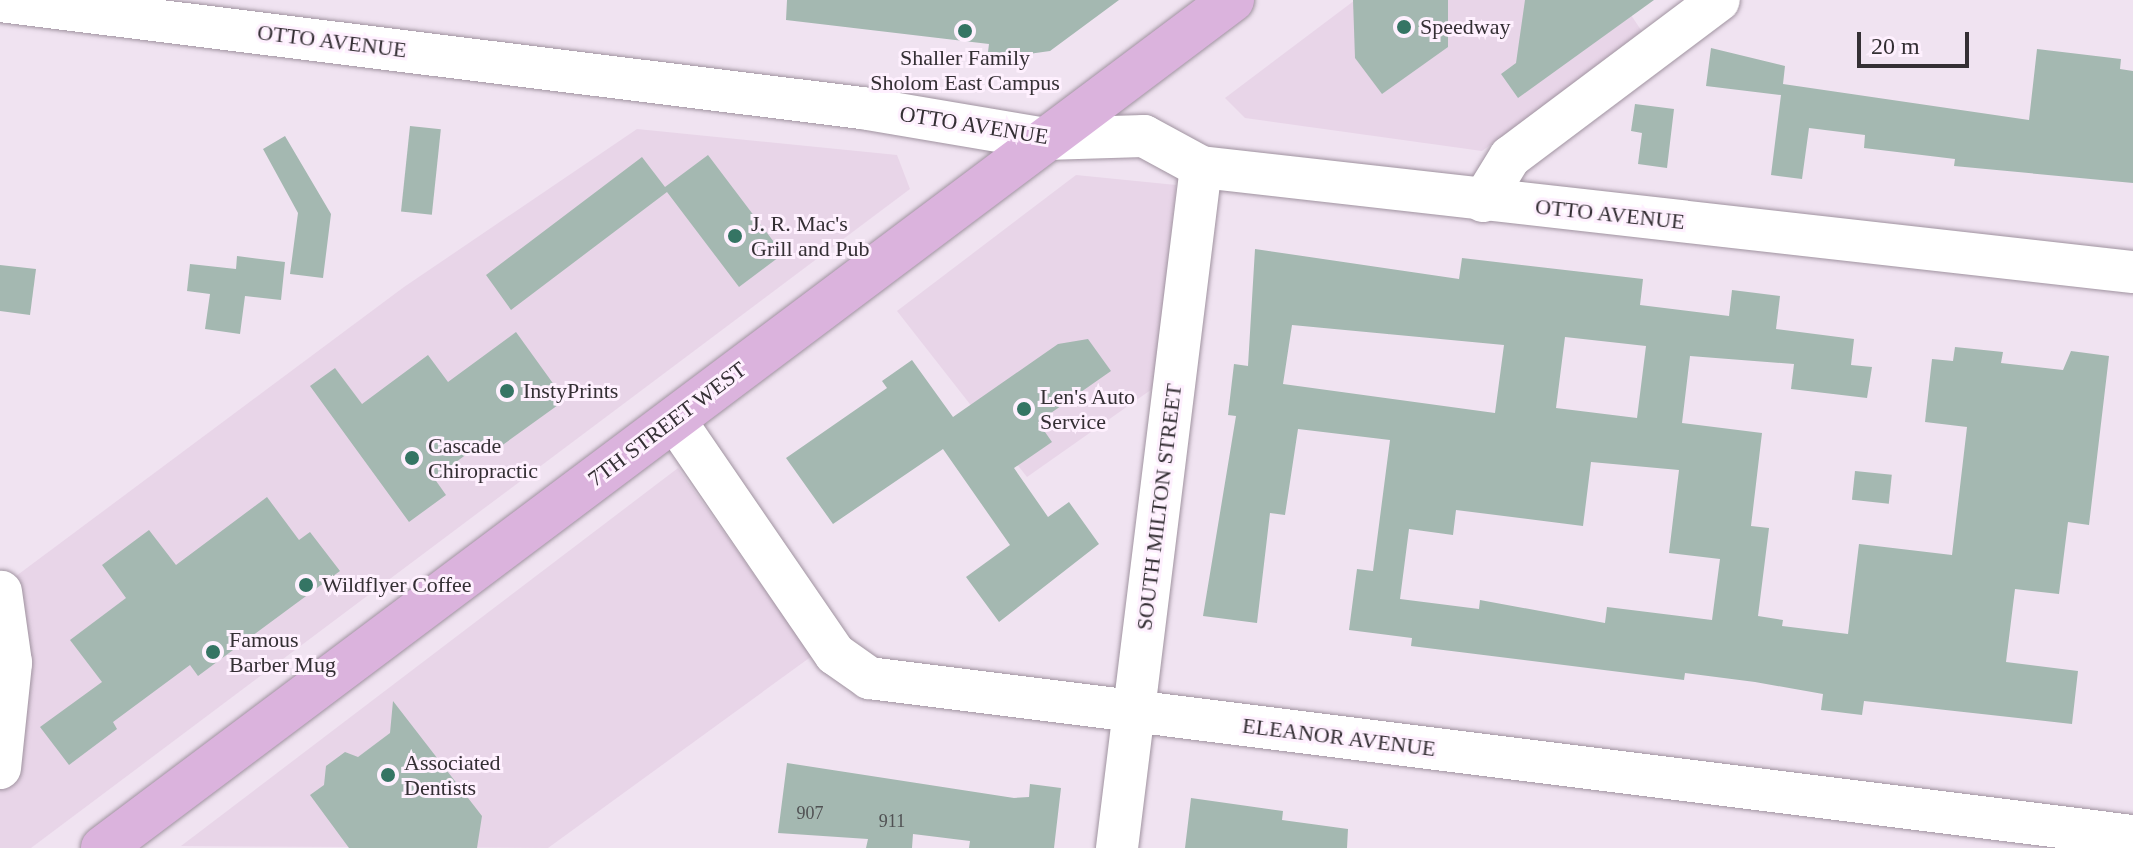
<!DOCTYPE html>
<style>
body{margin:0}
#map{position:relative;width:2133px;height:848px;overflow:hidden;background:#f0e3f1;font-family:"Times New Roman",serif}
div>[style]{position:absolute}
.built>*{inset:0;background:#e8d5e8}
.building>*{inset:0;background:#a4b8b1;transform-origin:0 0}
.roads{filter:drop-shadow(0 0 2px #a093a0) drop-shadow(0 0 2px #a093a0)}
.minor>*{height:42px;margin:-21px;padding:0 21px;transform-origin:21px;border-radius:21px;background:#fff}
.major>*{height:44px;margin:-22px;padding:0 22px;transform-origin:22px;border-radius:22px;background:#dbb3dd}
.dots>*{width:22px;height:22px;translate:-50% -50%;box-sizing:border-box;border:4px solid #fef0fe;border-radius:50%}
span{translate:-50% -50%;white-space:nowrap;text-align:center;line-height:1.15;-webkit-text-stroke:6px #fef0fe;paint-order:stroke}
.number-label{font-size:18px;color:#505153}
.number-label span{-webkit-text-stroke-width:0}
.poi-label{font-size:22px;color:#342f34}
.left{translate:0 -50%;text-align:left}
.street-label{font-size:22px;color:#342f34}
.scale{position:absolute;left:1857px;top:32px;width:112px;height:36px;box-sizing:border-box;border:4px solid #342f34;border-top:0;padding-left:10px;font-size:24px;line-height:28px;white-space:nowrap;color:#342f34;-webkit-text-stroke:6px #fef0fe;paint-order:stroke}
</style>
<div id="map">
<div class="built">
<i style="clip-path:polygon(1355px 0,1621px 0,1643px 33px,1482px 151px,1245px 118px,1225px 98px)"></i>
<i style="clip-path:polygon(637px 129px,897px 155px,910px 189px,31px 848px,0 848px,0 588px,404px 287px)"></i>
<i style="clip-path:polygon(1076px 175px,1176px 185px,1155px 387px,1027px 477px,897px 311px)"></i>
<i style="clip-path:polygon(678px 468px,812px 656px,548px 848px,181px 846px)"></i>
</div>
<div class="building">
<i style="clip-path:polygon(787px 0,1119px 0,1050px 51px,987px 60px,989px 44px,786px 20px)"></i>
<i style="clip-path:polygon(1353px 0,1448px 0,1448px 47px,1382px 94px,1355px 58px)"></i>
<i style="clip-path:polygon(1525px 0,1654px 0,1518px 98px,1501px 74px,1516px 63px)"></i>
<i style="clip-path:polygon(1711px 48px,1785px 66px,1783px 84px,2029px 120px,2037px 49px,2121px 59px,2120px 69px,2133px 71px,2133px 183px,1954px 166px,1955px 159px,1864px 148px,1865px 135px,1809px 128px,1802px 179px,1771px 175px,1781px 95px,1706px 86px)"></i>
<i style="clip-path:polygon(1635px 104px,1674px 109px,1667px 168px,1638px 164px,1642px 133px,1631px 131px)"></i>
<i style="left:410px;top:126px;width:31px;height:86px;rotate:6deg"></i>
<i style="clip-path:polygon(285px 136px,331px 214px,323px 278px,290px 274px,298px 213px,263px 149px)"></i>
<i style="clip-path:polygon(708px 155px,783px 254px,739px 287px,667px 192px,511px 310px,486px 275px,642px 157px,665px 187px)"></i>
<i style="clip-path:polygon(evenodd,1255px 249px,1459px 279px,1462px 258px,1643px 279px,1640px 305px,1729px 316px,1732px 290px,1780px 296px,1776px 329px,1854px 339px,1851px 365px,1872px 367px,1867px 398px,1791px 389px,1794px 364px,1690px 356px,1682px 423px,1762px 433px,1751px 526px,1769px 528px,1758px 616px,1783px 620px,1782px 626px,1848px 634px,1859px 544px,1952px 555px,1967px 427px,1925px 422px,1932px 359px,1953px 361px,1955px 347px,2003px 352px,2001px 363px,2063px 370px,2071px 351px,2109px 356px,2089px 525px,2068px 522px,2059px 594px,2015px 589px,2006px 662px,2078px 671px,2072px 724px,1864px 701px,1862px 715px,1821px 710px,1823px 694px,1755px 682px,1685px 673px,1684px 680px,1411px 646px,1412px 638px,1349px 630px,1357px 569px,1373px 571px,1390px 440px,1298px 429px,1285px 515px,1270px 513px,1257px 623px,1203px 616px,1236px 416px,1228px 415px,1234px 364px,1248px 366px,1255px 249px,1292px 325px,1504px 345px,1495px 413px,1283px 384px,1292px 325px,1255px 249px,1565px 337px,1646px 346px,1637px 418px,1556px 408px,1565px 337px,1255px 249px,1591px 462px,1679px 470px,1669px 553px,1720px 559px,1712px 620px,1607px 607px,1605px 623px,1480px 600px,1479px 609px,1400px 599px,1409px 529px,1453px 535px,1456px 510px,1583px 526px,1591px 462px)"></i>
<i style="clip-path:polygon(237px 256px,285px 262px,281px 300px,245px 296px,240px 334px,205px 329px,210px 294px,187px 291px,190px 264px,236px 269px)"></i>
<i style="clip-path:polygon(0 265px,36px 269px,30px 315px,0 311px)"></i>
<i style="clip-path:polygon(516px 332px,565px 400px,497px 449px,489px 438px,434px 478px,446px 495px,409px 522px,310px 386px,335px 368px,362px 404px,428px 355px,448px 382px)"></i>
<i style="clip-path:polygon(1088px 339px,1111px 371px,1038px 422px,1052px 442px,1014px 468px,1048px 517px,1069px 502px,1099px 544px,999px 622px,966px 577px,1010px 545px,943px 449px,833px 524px,786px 458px,887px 388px,882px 381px,912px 360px,953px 417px,1058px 344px)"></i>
<i style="left:1855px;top:471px;width:37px;height:29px;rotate:6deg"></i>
<i style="clip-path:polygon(267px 497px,299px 540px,310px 532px,340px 571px,198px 676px,190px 665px,113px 722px,117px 729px,69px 765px,40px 727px,102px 682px,70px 640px,126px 598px,102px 565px,149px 530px,176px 565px)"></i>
<i style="clip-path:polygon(393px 701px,482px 816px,477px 848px,349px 848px,310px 795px,324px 785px,326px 766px,345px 752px,358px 757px,390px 733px)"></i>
<i style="clip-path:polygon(787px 763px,1014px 798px,1029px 797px,1030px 784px,1061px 788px,1054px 848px,969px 848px,970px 841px,913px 834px,912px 848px,866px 848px,868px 839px,778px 833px)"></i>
<i style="clip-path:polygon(1191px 798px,1283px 811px,1282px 820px,1348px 829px,1347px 848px,1185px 848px)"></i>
</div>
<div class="roads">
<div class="minor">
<i style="left:0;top:1px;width:869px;rotate:7.08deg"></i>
<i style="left:862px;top:108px;width:186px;rotate:9.6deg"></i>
<i style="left:1045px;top:139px;width:99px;rotate:-1.7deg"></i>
<i style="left:1144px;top:136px;width:65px;rotate:28.5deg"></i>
<i style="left:1201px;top:167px;width:938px;rotate:6.43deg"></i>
<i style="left:1483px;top:201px;width:52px;rotate:-58.5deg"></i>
<i style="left:1510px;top:157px;width:261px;rotate:-36.9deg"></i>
<i style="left:674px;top:419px;width:285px;rotate:55.6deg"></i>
<i style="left:835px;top:654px;width:42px;rotate:35.2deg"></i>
<i style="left:869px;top:678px;width:1274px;rotate:7.13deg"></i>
<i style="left:0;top:768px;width:106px;rotate:-84deg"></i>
<i style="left:11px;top:663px;width:72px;rotate:-98deg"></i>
<i style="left:1117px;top:848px;width:686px;rotate:-82.97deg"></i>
</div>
<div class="major">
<i style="left:103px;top:848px;width:1412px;rotate:-36.91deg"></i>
</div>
</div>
<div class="dots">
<i style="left:1404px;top:27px;background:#357564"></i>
<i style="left:965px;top:31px;background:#357564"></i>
<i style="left:735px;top:236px;background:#357564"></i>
<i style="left:507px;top:391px;background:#357564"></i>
<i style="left:1024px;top:409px;background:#357564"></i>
<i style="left:412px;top:458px;background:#357564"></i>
<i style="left:306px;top:585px;background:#357564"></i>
<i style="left:213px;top:652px;background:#357564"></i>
<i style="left:388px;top:775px;background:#357564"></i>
</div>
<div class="number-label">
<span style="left:810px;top:813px">907</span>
<span style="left:892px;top:821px">911</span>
</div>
<div class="poi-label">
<span class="left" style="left:1420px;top:27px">Speedway</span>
<span style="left:965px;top:70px">Shaller Family<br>Sholom East Campus</span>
<span class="left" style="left:751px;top:236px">J. R. Mac's<br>Grill and Pub</span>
<span class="left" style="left:523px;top:391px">InstyPrints</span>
<span class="left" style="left:1040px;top:409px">Len's Auto<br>Service</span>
<span class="left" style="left:428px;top:458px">Cascade<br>Chiropractic</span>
<span class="left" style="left:322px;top:585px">Wildflyer Coffee</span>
<span class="left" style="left:229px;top:652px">Famous<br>Barber Mug</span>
<span class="left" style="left:404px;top:775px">Associated<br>Dentists</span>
</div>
<div class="street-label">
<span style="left:332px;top:41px;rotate:7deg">OTTO AVENUE</span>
<span style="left:974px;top:125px;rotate:9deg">OTTO AVENUE</span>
<span style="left:1610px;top:214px;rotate:6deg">OTTO AVENUE</span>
<span style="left:667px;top:424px;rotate:-37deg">7TH STREET WEST</span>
<span style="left:1159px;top:507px;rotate:-83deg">SOUTH MILTON STREET</span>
<span style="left:1339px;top:737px;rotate:7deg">ELEANOR AVENUE</span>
</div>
<div class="scale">20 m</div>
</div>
